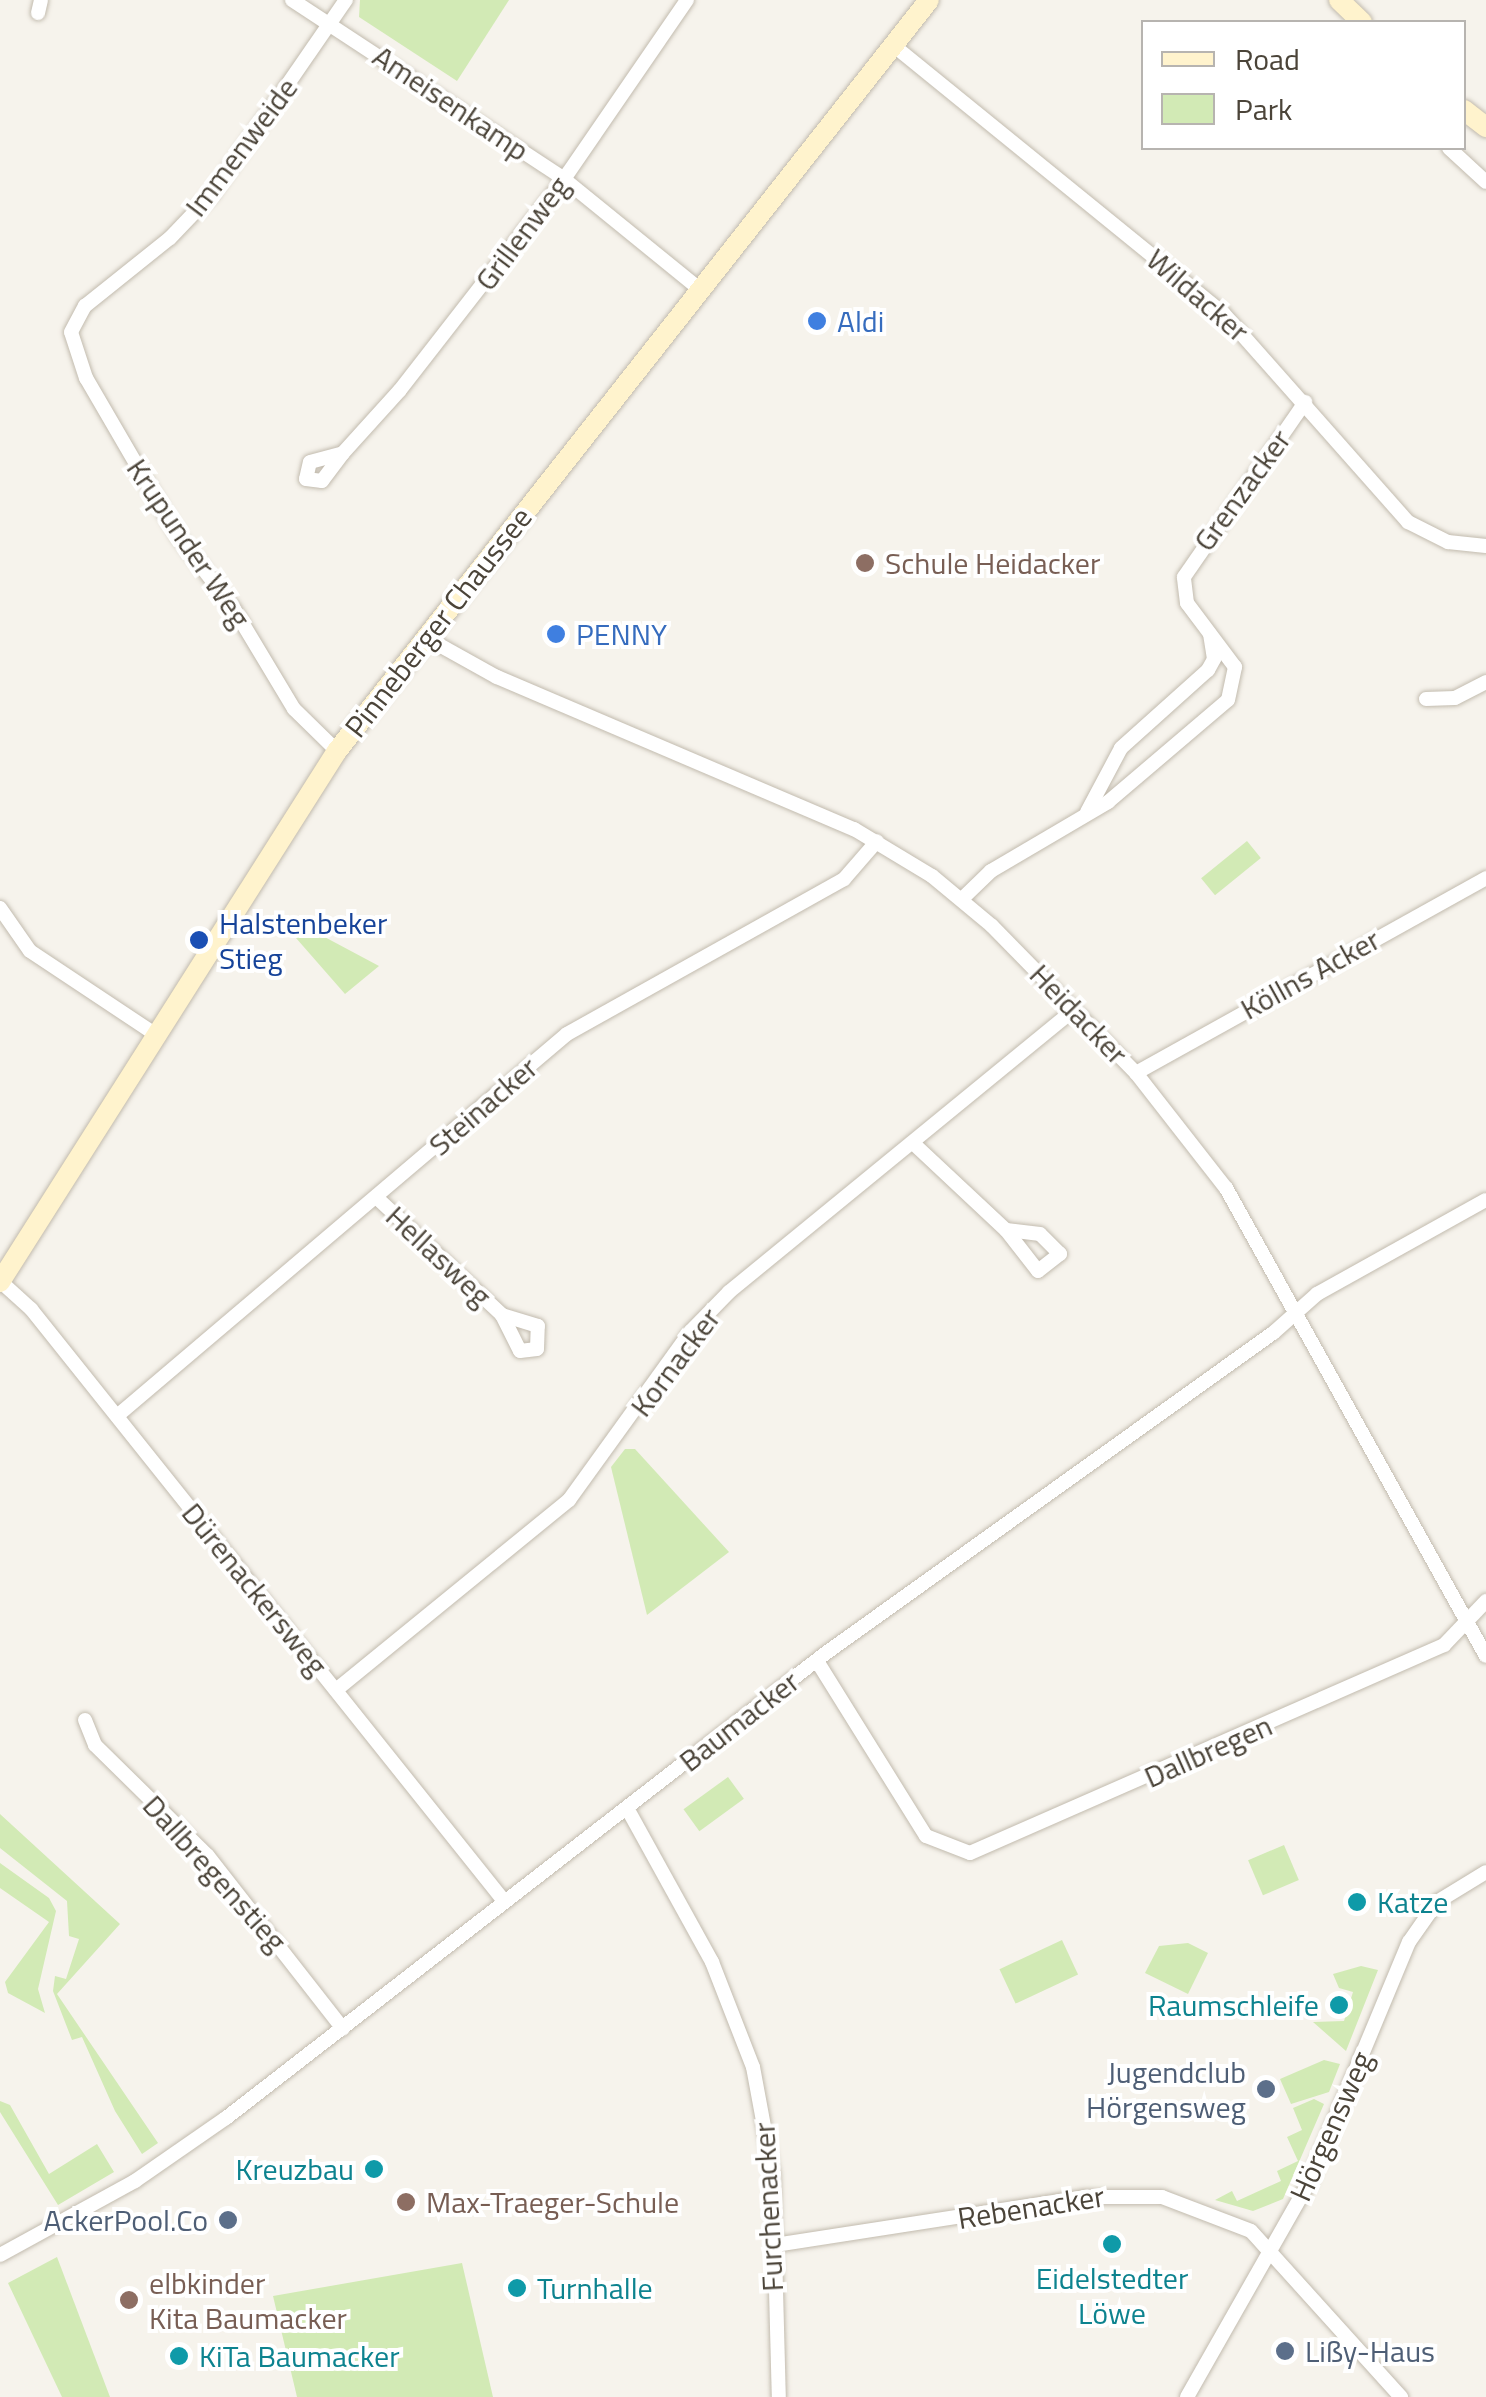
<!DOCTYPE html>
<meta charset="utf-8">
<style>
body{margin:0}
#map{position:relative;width:1486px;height:2397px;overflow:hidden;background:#f6f3ec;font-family:"Titillium Web",sans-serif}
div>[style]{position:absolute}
.green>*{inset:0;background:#d2eab5;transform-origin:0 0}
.roads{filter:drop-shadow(0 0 2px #c2bbae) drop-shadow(0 0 2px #c2bbae)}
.street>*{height:14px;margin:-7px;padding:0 7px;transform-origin:7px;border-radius:7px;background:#fff}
.secondary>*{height:20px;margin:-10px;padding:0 10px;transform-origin:10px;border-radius:10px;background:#fff3cd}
.dots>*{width:28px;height:28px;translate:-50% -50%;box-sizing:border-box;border:5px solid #fff;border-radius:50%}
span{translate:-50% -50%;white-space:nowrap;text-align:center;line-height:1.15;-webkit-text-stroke:8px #fff;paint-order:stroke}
.street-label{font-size:30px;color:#4b4439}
.shop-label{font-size:30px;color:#366cbe}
.left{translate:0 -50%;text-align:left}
.education-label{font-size:30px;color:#785e54}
.transit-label{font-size:30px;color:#164399}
.culture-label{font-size:30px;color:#0d838f}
.right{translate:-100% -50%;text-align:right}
.service-label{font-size:30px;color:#4e5e75}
.legend{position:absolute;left:1141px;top:20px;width:325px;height:130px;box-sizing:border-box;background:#fff;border:2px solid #b7b4b0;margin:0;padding:12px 18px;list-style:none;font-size:30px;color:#4b4439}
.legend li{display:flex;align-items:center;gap:20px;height:50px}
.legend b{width:50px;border:2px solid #b7b4b0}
</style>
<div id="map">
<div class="green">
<i style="clip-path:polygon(360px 0,509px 0,457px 81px,359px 17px)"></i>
<i style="left:1247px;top:841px;width:22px;height:59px;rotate:51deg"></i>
<i style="clip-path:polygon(304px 926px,379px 966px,345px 994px,296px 938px)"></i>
<i style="clip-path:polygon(625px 1449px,635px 1449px,729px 1552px,647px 1615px,611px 1467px)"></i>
<i style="left:728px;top:1777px;width:27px;height:55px;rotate:54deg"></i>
<i style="clip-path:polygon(0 1814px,120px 1924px,57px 1994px,158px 2143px,142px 2154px,115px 2111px,82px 2037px,72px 2040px,53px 1991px,55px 1976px,66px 1979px,79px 1939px,69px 1936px,67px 1901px,0 1848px)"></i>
<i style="left:1284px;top:1845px;width:38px;height:39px;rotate:67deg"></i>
<i style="clip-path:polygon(0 1863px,49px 1898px,56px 1911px,38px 1989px,45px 2013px,8px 1993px,5px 1982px,49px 1922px,0 1888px)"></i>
<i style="left:1062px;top:1940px;width:38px;height:69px;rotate:65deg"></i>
<i style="clip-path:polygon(1188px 1943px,1208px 1953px,1188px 1994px,1145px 1973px,1159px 1946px)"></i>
<i style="clip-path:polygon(1361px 1966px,1378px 1970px,1346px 2051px,1313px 2022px,1344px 2021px,1353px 1992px,1339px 1988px,1333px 1974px)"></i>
<i style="clip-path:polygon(1324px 2060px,1340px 2064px,1329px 2092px,1291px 2104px,1280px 2079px)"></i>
<i style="clip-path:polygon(1314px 2099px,1324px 2104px,1283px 2199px,1253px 2211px,1215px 2200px,1232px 2191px,1237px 2201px,1281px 2181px,1277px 2171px,1298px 2161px,1287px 2137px,1302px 2130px,1293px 2108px)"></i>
<i style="clip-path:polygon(0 2101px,10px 2105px,49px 2174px,97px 2144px,114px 2172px,58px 2205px,0 2112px)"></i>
<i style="clip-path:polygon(57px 2257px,110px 2397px,62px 2397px,8px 2283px)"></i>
<i style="clip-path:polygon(462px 2263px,493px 2397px,297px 2397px,273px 2296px)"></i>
</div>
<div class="roads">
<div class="street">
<i style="left:292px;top:0;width:326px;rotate:33.3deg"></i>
<i style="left:564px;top:179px;width:173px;rotate:39.1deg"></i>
<i style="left:38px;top:13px;width:13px;rotate:-77deg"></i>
<i style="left:893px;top:45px;width:425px;rotate:39.1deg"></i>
<i style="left:1223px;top:313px;width:279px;rotate:48.5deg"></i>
<i style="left:1408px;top:522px;width:45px;rotate:26.6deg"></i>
<i style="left:1448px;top:542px;width:38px;rotate:6deg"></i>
<i style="left:1449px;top:148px;width:50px;rotate:42.6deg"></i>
<i style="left:343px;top:453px;width:35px;rotate:127deg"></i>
<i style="left:322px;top:481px;width:16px;rotate:-173deg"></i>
<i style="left:306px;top:479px;width:17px;rotate:-77deg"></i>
<i style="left:310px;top:462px;width:34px;rotate:-15deg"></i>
<i style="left:343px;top:453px;width:85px;rotate:-47.9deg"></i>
<i style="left:400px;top:390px;width:267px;rotate:-52.1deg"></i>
<i style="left:564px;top:179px;width:217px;rotate:-55.5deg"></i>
<i style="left:425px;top:637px;width:82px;rotate:29.1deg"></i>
<i style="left:497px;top:677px;width:388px;rotate:23.1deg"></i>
<i style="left:854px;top:829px;width:91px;rotate:31.1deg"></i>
<i style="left:932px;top:876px;width:78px;rotate:39.8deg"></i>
<i style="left:992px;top:926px;width:206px;rotate:45.6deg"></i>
<i style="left:1136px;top:1073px;width:146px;rotate:52deg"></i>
<i style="left:1226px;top:1188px;width:535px;rotate:60.95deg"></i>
<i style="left:1426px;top:699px;width:29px;rotate:-2deg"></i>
<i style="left:1455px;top:698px;width:35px;rotate:-27deg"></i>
<i style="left:337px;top:751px;width:60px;rotate:-135.7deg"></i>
<i style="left:294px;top:709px;width:117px;rotate:-121deg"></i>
<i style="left:234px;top:609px;width:92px;rotate:-127.5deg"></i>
<i style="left:178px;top:536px;width:183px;rotate:-120.2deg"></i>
<i style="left:86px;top:378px;width:48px;rotate:-108.1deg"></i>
<i style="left:71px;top:332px;width:30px;rotate:-62deg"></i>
<i style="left:85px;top:306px;width:109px;rotate:-38.7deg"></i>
<i style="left:170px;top:238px;width:61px;rotate:-46.3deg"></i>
<i style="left:212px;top:194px;width:236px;rotate:-55.4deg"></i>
<i style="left:1087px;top:812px;width:72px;rotate:-62deg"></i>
<i style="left:1121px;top:748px;width:117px;rotate:-41.9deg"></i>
<i style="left:1208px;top:670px;width:13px;rotate:-61deg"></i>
<i style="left:1214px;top:659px;width:25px;rotate:-99deg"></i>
<i style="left:963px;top:898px;width:39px;rotate:-44deg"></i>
<i style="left:991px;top:871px;width:136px;rotate:-30.5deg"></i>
<i style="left:1108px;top:802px;width:157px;rotate:-40.4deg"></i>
<i style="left:1228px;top:700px;width:34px;rotate:-78deg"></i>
<i style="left:1235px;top:667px;width:80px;rotate:-126.9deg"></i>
<i style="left:1187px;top:603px;width:26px;rotate:-97deg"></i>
<i style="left:1184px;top:577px;width:213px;rotate:-55.3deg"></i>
<i style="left:0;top:908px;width:52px;rotate:55.1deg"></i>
<i style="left:30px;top:951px;width:154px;rotate:33.6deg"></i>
<i style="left:1136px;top:1073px;width:401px;rotate:-29.1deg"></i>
<i style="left:914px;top:1144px;width:126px;rotate:43.1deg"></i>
<i style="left:1006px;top:1230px;width:52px;rotate:52deg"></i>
<i style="left:1038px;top:1271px;width:28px;rotate:-38deg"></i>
<i style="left:1060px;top:1254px;width:28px;rotate:-135deg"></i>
<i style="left:1040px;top:1234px;width:34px;rotate:-173deg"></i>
<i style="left:376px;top:1197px;width:173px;rotate:43.1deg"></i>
<i style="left:502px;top:1315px;width:40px;rotate:63.4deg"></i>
<i style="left:520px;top:1351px;width:17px;rotate:-7deg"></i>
<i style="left:537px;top:1349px;width:23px;rotate:-88deg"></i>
<i style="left:538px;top:1326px;width:38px;rotate:-163deg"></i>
<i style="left:0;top:1281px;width:42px;rotate:42.1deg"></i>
<i style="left:31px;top:1309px;width:758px;rotate:51.38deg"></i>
<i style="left:117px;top:1416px;width:590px;rotate:-40.33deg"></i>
<i style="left:567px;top:1034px;width:317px;rotate:-29.2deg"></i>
<i style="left:844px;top:879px;width:50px;rotate:-49deg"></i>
<i style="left:817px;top:1661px;width:206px;rotate:58.1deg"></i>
<i style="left:926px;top:1836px;width:47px;rotate:21.1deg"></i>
<i style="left:970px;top:1853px;width:518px;rotate:-23.69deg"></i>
<i style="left:1444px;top:1645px;width:61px;rotate:-46.3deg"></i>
<i style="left:336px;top:1690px;width:301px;rotate:-39.2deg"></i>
<i style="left:569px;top:1500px;width:208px;rotate:-54.2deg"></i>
<i style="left:691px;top:1331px;width:54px;rotate:-45.7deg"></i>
<i style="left:729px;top:1292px;width:446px;rotate:-39.3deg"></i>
<i style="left:85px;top:1720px;width:27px;rotate:68deg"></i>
<i style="left:95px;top:1745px;width:158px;rotate:44.5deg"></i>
<i style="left:208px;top:1856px;width:219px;rotate:52deg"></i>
<i style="left:627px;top:1808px;width:176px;rotate:61.1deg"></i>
<i style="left:712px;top:1962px;width:113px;rotate:68.7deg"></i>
<i style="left:753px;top:2067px;width:110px;rotate:79.5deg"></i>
<i style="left:773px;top:2175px;width:222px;rotate:88.5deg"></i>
<i style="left:775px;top:2245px;width:313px;rotate:-8.8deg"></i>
<i style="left:1084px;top:2197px;width:78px"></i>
<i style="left:1162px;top:2197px;width:95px;rotate:20.9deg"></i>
<i style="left:1251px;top:2231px;width:224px;rotate:47.9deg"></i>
<i style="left:0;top:2255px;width:154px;rotate:-28.7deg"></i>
<i style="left:135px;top:2181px;width:111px;rotate:-34.7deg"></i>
<i style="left:226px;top:2118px;width:759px;rotate:-37.78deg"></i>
<i style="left:826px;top:1653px;width:550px;rotate:-35.6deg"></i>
<i style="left:1273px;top:1333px;width:59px;rotate:-41.6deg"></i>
<i style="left:1317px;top:1294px;width:193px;rotate:-29.1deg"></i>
<i style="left:1187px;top:2397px;width:247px;rotate:-60.4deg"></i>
<i style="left:1309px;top:2182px;width:260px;rotate:-67.4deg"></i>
<i style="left:1409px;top:1942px;width:49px;rotate:-55deg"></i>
<i style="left:1437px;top:1902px;width:57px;rotate:-31.5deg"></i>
</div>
<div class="secondary">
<i style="left:1339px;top:0;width:32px;rotate:44deg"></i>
<i style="left:1464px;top:110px;width:28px;rotate:38deg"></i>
<i style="left:0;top:1282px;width:629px;rotate:-57.6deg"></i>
<i style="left:337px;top:751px;width:956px;rotate:-51.75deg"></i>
</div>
</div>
<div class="dots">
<i style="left:817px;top:321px;background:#3f7fe0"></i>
<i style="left:865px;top:563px;background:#8d6e63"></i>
<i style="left:556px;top:634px;background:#3f7fe0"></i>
<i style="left:199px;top:940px;background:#1a4fb4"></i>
<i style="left:1357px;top:1902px;background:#0f9aa8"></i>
<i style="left:1339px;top:2005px;background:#0f9aa8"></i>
<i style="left:1266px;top:2089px;background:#5c6f8a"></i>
<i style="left:374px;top:2169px;background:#0f9aa8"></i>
<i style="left:406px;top:2202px;background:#8d6e63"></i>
<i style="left:228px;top:2220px;background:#5c6f8a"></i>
<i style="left:1112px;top:2244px;background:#0f9aa8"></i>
<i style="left:517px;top:2288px;background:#0f9aa8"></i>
<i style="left:129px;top:2300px;background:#8d6e63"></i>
<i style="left:1285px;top:2351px;background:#5c6f8a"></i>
<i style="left:179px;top:2356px;background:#0f9aa8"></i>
</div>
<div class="street-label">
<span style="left:451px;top:103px;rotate:34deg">Ameisenkamp</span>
<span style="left:241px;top:147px;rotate:-53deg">Immenweide</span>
<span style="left:522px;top:233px;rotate:-53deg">Grillenweg</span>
<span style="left:1198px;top:295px;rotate:41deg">Wildacker</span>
<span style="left:1242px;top:490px;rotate:-54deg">Grenzacker</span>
<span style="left:189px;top:543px;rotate:56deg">Krupunder Weg</span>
<span style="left:438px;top:622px;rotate:-52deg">Pinneberger Chaussee</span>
<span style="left:1310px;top:974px;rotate:-29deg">Köllns Acker</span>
<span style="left:1079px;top:1014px;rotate:46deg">Heidacker</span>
<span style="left:483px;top:1106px;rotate:-41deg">Steinacker</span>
<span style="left:439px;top:1256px;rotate:43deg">Hellasweg</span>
<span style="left:675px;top:1362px;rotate:-53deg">Kornacker</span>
<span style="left:255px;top:1589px;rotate:51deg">Dürenackersweg</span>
<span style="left:739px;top:1721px;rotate:-38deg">Baumacker</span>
<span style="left:1208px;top:1751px;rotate:-24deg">Dallbregen</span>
<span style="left:215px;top:1873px;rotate:48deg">Dallbregenstieg</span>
<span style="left:1331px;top:2126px;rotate:-66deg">Hörgensweg</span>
<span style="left:768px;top:2207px;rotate:-93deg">Furchenacker</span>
<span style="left:1031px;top:2207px;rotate:-9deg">Rebenacker</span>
</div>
<div class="shop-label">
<span class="left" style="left:837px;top:321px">Aldi</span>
<span class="left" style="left:576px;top:634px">PENNY</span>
</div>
<div class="education-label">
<span class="left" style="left:885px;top:563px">Schule Heidacker</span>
<span class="left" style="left:426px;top:2202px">Max-Traeger-Schule</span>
<span class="left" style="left:149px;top:2300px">elbkinder<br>Kita Baumacker</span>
</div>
<div class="transit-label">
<span class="left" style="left:219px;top:940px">Halstenbeker<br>Stieg</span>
</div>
<div class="culture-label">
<span class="left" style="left:1377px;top:1902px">Katze</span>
<span class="right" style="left:1319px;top:2005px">Raumschleife</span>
<span class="right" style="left:354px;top:2169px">Kreuzbau</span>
<span style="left:1112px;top:2295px">Eidelstedter<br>Löwe</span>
<span class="left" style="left:537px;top:2288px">Turnhalle</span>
<span class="left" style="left:199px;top:2356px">KiTa Baumacker</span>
</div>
<div class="service-label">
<span class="right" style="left:1246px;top:2089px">Jugendclub<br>Hörgensweg</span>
<span class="right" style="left:208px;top:2220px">AckerPool.Co</span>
<span class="left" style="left:1305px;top:2351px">Lißy-Haus</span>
</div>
<ul class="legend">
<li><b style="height:12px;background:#fff3cd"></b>Road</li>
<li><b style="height:28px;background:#d2eab5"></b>Park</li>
</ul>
</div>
